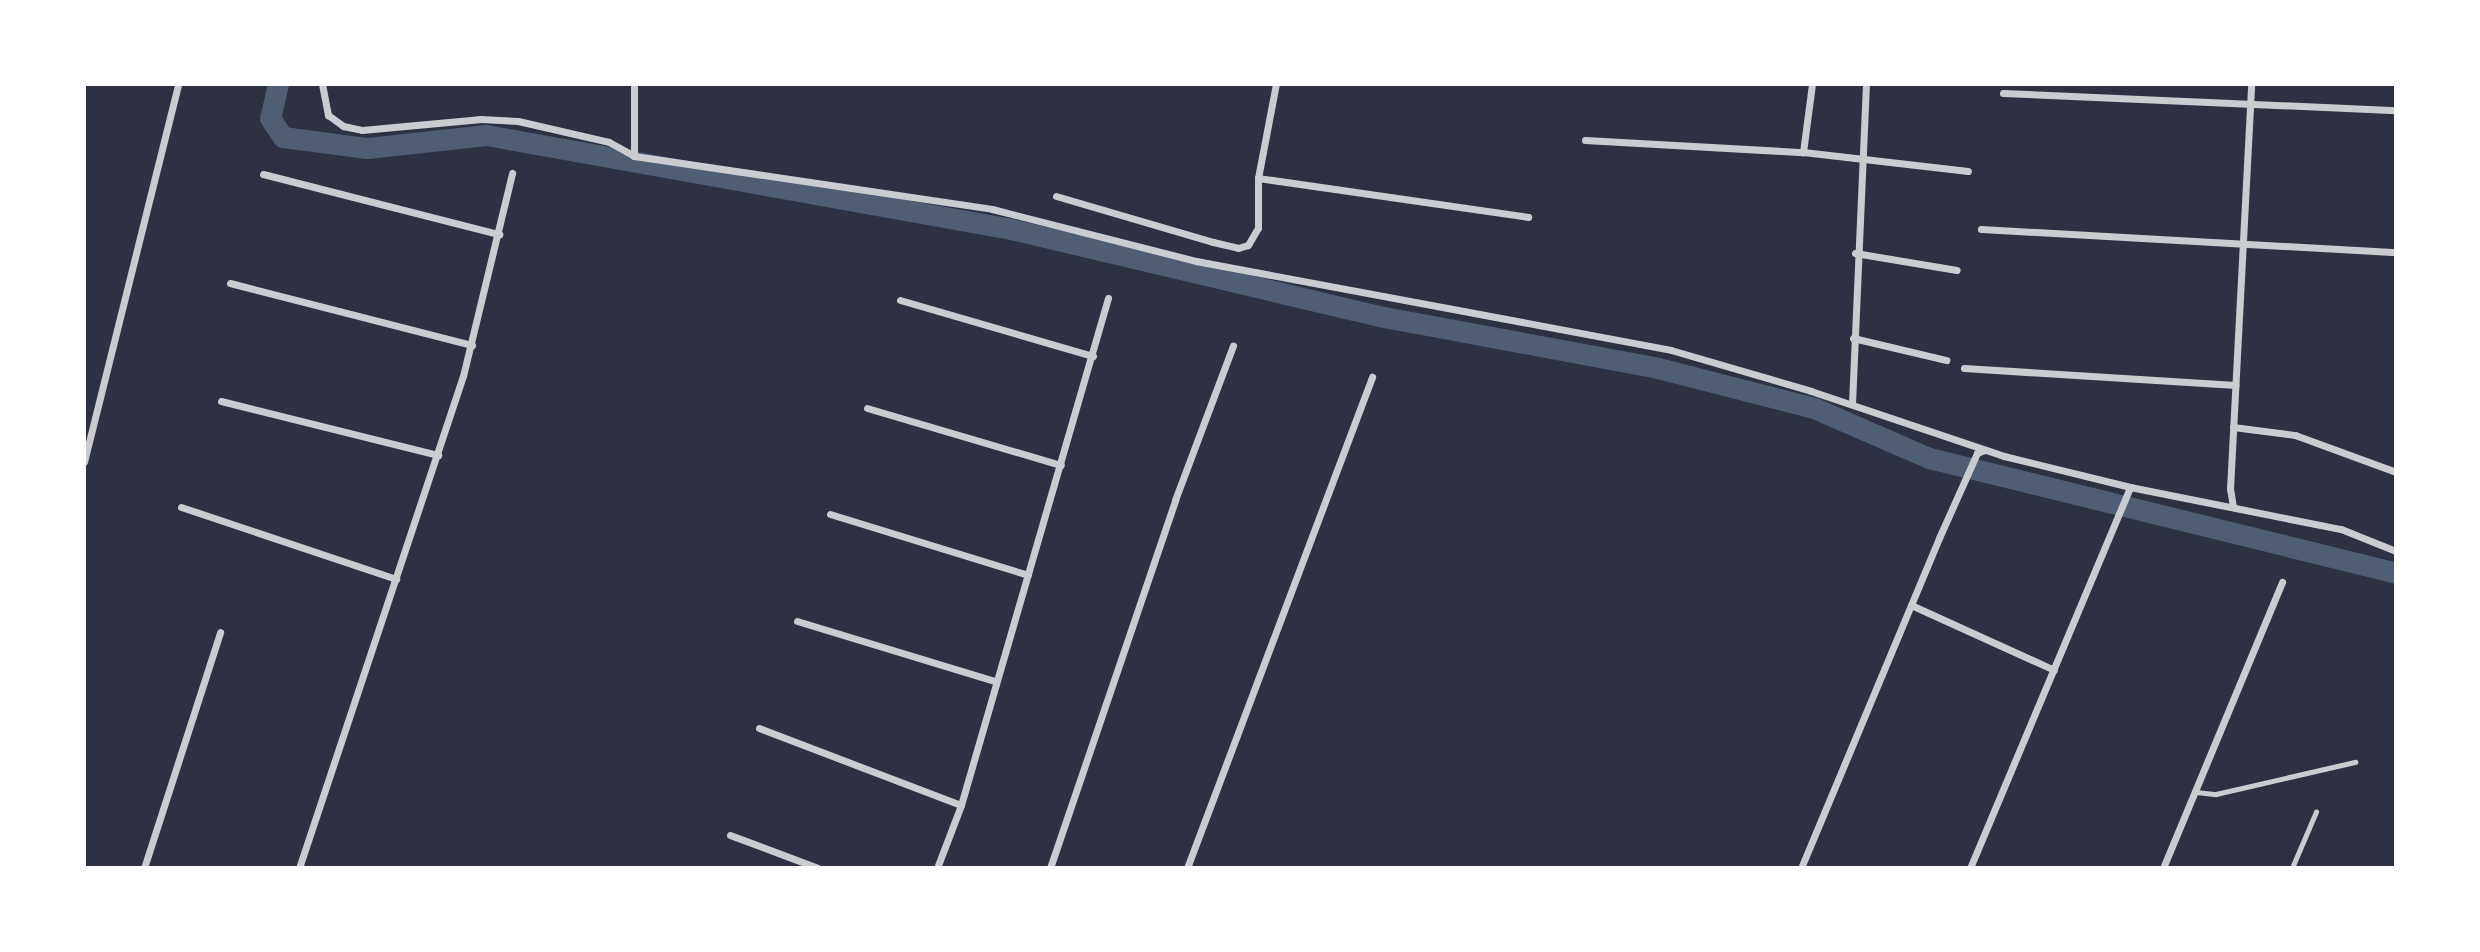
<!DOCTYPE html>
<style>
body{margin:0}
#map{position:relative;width:2480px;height:952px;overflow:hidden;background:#2d3142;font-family:"Crimson Pro",serif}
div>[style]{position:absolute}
.canal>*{height:21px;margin:-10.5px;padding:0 10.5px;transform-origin:10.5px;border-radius:10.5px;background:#4f5d75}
.service>*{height:4.5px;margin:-2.25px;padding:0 2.25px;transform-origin:2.25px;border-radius:2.25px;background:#caccd0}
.minor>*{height:7px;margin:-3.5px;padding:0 3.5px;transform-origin:3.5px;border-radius:3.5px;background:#caccd0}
span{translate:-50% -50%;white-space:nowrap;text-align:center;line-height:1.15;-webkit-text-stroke:6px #fff;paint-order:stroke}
.frame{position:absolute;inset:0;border:86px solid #fff;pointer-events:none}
</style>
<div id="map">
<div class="canal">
<i style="left:278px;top:84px;width:35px;rotate:103deg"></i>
<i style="left:270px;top:118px;width:23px;rotate:56deg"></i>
<i style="left:283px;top:137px;width:85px;rotate:7.5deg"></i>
<i style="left:367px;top:148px;width:120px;rotate:-6.2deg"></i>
<i style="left:486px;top:135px;width:533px;rotate:10.15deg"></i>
<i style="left:1011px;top:229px;width:383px;rotate:13.3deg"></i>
<i style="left:1384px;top:317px;width:279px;rotate:10.5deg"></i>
<i style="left:1658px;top:368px;width:161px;rotate:14.4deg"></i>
<i style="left:1814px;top:408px;width:125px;rotate:23.5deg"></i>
<i style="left:1929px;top:458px;width:481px;rotate:13.8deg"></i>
</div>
<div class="service">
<i style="left:2196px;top:792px;width:20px;rotate:6deg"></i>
<i style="left:2216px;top:794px;width:143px;rotate:-13deg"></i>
<i style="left:2292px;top:868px;width:61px;rotate:-66.8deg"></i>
</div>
<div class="minor">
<i style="left:322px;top:84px;width:32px;rotate:79deg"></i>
<i style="left:328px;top:115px;width:19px;rotate:36deg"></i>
<i style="left:343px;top:126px;width:19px;rotate:12deg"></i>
<i style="left:362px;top:130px;width:120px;rotate:-5.3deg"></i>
<i style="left:481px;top:119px;width:37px;rotate:3deg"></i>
<i style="left:518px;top:121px;width:93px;rotate:13deg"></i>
<i style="left:609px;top:142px;width:29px;rotate:29deg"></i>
<i style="left:634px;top:156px;width:362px;rotate:8.4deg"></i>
<i style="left:992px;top:209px;width:211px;rotate:14.3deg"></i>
<i style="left:1196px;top:261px;width:483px;rotate:10.6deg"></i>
<i style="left:1671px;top:350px;width:146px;rotate:16.3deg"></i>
<i style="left:1811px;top:391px;width:204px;rotate:18.6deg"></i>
<i style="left:2004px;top:456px;width:130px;rotate:13.8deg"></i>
<i style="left:2130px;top:487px;width:215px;rotate:11.3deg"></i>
<i style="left:2341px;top:529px;width:59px;rotate:21.8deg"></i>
<i style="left:1812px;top:84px;width:69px;rotate:97.5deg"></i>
<i style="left:1803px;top:152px;width:166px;rotate:6.6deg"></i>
<i style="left:2003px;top:93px;width:393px;rotate:2.5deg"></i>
<i style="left:1585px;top:140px;width:218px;rotate:3.2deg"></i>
<i style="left:634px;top:156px;width:72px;rotate:-90deg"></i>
<i style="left:263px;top:174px;width:244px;rotate:14.3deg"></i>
<i style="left:1258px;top:178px;width:273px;rotate:8.2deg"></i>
<i style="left:1056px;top:196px;width:164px;rotate:16.3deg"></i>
<i style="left:1213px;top:242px;width:26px;rotate:13deg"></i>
<i style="left:1238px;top:248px;width:10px;rotate:-17deg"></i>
<i style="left:1248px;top:245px;width:20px;rotate:-60deg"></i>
<i style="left:1258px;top:228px;width:50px;rotate:-90deg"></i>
<i style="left:1258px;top:178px;width:96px;rotate:-79.2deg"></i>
<i style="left:1981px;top:229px;width:416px;rotate:3.2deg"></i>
<i style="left:1855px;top:253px;width:103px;rotate:9.5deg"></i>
<i style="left:230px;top:283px;width:250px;rotate:14.4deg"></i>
<i style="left:900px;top:300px;width:201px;rotate:16.2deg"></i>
<i style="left:1853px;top:338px;width:96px;rotate:13.3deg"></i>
<i style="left:1964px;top:368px;width:272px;rotate:3.6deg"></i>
<i style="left:221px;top:401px;width:224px;rotate:14deg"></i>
<i style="left:1852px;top:404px;width:320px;rotate:-87.5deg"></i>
<i style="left:867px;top:408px;width:202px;rotate:16.4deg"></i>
<i style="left:2233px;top:427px;width:63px;rotate:7.4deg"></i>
<i style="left:2295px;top:435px;width:108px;rotate:20.1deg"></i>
<i style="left:84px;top:462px;width:390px;rotate:-76deg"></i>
<i style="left:181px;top:507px;width:227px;rotate:18.5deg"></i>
<i style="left:2233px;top:507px;width:18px;rotate:-99deg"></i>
<i style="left:2230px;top:489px;width:406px;rotate:-87deg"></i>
<i style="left:830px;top:514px;width:207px;rotate:17.1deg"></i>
<i style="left:1911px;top:605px;width:157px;rotate:24.4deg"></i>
<i style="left:797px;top:621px;width:206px;rotate:16.9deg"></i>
<i style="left:759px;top:728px;width:216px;rotate:20.9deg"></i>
<i style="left:730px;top:835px;width:94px;rotate:20.6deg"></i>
<i style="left:144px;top:868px;width:248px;rotate:-72.1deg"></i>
<i style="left:299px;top:868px;width:519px;rotate:-71.57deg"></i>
<i style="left:463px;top:376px;width:209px;rotate:-76.4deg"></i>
<i style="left:937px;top:868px;width:67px;rotate:-69.1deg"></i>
<i style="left:961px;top:805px;width:528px;rotate:-73.83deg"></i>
<i style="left:1050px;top:868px;width:389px;rotate:-71.2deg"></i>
<i style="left:1175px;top:500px;width:165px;rotate:-69.4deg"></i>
<i style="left:1187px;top:868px;width:525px;rotate:-69.35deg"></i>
<i style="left:1801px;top:868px;width:358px;rotate:-67.3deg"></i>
<i style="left:1939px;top:538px;width:93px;rotate:-65.9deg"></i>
<i style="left:1977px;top:453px;width:9px;rotate:-21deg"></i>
<i style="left:1970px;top:868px;width:413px;rotate:-67.2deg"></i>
<i style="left:2163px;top:868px;width:310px;rotate:-67.4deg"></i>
</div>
<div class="frame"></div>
</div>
